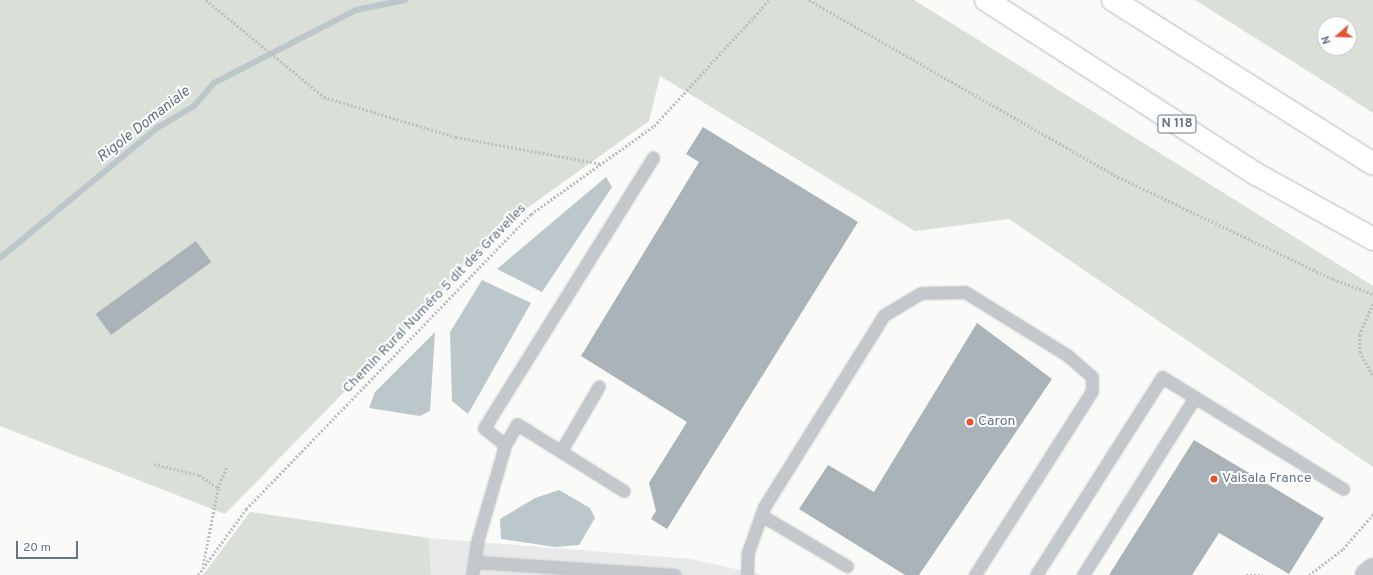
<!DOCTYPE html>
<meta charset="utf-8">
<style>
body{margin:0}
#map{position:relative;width:1373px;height:575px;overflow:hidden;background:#fafaf8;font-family:Overpass,sans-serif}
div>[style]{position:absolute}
.built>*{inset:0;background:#e8e9e9}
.green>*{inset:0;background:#dadfd7}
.water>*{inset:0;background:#bbc7cb}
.stream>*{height:6px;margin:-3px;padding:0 3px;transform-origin:3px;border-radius:3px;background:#bbc7cb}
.building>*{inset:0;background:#aab3b9;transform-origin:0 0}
.path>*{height:2.5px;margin-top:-1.25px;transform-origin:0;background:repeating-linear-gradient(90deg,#bbbfc2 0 2px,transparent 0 4px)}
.roads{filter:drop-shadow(0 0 1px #b4b9bd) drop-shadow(0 0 1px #b4b9bd)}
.lane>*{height:11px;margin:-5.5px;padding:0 5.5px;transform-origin:5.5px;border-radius:5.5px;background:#c3c8cc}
.street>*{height:22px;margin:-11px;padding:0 11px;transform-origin:11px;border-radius:11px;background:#c3c8cc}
.highway>*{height:22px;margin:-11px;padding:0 11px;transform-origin:11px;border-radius:11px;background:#fff}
.dots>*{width:11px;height:11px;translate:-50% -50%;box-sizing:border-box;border:2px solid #fff;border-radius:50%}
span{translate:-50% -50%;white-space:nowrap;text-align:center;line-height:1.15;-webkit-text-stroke:4px #fff;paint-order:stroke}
.shield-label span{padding:1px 3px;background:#fff;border:1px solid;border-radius:3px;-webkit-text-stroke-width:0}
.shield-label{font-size:13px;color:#657683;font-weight:700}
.street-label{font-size:14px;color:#657683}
.poi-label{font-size:14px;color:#657683}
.left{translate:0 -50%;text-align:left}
.water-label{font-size:15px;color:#60757c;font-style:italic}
.north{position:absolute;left:1317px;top:16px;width:40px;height:40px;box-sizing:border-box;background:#fff;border:1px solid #c1c8cd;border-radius:50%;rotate:250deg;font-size:11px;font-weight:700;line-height:16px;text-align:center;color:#657683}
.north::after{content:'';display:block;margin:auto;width:14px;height:18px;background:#e4572e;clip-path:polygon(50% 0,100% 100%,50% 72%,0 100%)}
.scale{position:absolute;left:16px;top:541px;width:62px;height:18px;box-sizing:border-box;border:2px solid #657683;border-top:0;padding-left:5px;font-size:12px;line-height:14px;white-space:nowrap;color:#657683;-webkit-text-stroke:3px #fff;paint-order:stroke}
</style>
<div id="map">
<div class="built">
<i style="clip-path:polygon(429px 538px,691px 559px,763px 575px,431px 575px)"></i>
</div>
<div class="green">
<i style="clip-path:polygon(0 0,914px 0,1373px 286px,1373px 467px,1009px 219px,915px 231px,660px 76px,649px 121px,516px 216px,225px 514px,0 426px)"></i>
<i style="clip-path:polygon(evenodd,1195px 0,1373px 0,1373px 113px,1311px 73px,1195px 0,1325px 24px,1349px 24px,1349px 48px,1325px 48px,1325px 24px)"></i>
<i style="clip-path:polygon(250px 512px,429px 538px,431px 575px,203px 575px)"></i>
</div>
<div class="water">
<i style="clip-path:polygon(606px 177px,612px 187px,542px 292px,497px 269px)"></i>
<i style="clip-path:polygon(482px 280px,531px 303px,468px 414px,452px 401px,450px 332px)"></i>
<i style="clip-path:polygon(435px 332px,430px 411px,420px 416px,369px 408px,375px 392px)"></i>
<i style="clip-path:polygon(559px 490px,590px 508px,595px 518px,579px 545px,555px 547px,501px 539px,500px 519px,535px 498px)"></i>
</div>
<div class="stream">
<i style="left:0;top:258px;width:204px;rotate:-39.6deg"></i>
<i style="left:157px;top:128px;width:43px;rotate:-30.7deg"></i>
<i style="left:194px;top:106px;width:30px;rotate:-49deg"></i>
<i style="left:214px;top:83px;width:160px;rotate:-27.2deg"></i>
<i style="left:356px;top:10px;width:50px;rotate:-11.5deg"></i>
</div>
<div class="building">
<i style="clip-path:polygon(703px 127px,858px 222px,667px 529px,651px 519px,656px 511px,649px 483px,687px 422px,581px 356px,699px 162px,686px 154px)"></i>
<i style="left:196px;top:241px;width:26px;height:124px;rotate:54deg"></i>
<i style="clip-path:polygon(977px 323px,1052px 379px,919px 575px,905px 575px,799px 509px,828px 465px,874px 492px)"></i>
<i style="clip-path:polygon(1194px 440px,1324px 518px,1289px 574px,1219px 533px,1192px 575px,1109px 575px)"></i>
</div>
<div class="path">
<i style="left:206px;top:0;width:153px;rotate:39.4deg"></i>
<i style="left:324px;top:97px;width:138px;rotate:16.9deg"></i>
<i style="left:456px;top:137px;width:147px;rotate:10.5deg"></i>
<i style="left:809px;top:0;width:352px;rotate:29.8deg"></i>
<i style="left:1114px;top:175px;width:242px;rotate:25.4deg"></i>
<i style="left:1333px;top:279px;width:43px;rotate:20.6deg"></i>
<i style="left:1373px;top:304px;width:34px;rotate:113deg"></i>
<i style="left:1360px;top:335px;width:17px;rotate:90deg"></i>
<i style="left:1360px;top:352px;width:26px;rotate:61deg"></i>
<i style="left:154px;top:464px;width:46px;rotate:13.7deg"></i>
<i style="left:199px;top:475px;width:23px;rotate:34deg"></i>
<i style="left:203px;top:565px;width:78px;rotate:-79deg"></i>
<i style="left:218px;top:488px;width:22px;rotate:-68deg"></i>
<i style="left:198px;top:575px;width:82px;rotate:-54deg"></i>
<i style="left:246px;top:509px;width:410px;rotate:-46deg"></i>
<i style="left:531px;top:214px;width:151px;rotate:-35.6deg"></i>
<i style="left:654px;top:126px;width:171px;rotate:-47.6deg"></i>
<i style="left:1246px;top:575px;width:17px"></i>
<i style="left:1309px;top:575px;width:43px;rotate:-37.4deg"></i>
<i style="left:1343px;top:549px;width:46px;rotate:-49.4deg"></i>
</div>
<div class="roads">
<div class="lane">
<i style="left:505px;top:445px;width:27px;rotate:-141deg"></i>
<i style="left:484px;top:428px;width:319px;rotate:-58deg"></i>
<i style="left:561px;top:451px;width:75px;rotate:-59.7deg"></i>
<i style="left:761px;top:515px;width:100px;rotate:30.7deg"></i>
<i style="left:475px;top:562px;width:200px;rotate:3.7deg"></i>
<i style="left:472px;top:575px;width:33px;rotate:-81deg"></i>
<i style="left:477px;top:542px;width:101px;rotate:-73.9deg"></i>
<i style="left:505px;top:445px;width:24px;rotate:-60deg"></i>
<i style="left:517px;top:424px;width:126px;rotate:32.1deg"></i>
<i style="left:747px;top:575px;width:23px;rotate:-88deg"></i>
<i style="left:748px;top:552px;width:48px;rotate:-70.4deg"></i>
<i style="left:764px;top:507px;width:226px;rotate:-58deg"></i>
<i style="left:884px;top:315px;width:43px;rotate:-30.7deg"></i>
<i style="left:921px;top:293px;width:44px;rotate:-1.3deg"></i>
<i style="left:965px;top:292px;width:120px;rotate:31.7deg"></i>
<i style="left:1067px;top:355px;width:33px;rotate:41deg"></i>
<i style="left:1092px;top:377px;width:14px;rotate:90deg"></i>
<i style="left:1092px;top:391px;width:218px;rotate:122.5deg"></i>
<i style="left:1036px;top:575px;width:235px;rotate:-57.5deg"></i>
<i style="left:1162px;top:377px;width:213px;rotate:31.7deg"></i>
<i style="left:1083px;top:575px;width:210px;rotate:-57.8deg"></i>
</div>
<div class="street">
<i style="left:1367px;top:575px;width:8px;rotate:-40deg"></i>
</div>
<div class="highway">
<i style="left:986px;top:0;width:323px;rotate:32.8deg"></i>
<i style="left:1258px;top:175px;width:132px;rotate:29.1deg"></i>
<i style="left:1113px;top:0;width:307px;rotate:32.2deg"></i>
</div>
</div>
<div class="dots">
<i style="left:970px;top:422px;background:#e4572e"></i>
<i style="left:1214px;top:479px;background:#e4572e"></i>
</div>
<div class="shield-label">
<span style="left:1177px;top:124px">N 118</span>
</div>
<div class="street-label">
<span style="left:435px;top:299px;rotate:-46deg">Chemin Rural Numéro 5 dit des Gravelles</span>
</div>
<div class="poi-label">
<span class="left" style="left:978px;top:422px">Caron</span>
<span class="left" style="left:1222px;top:479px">Vaisala France</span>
</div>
<div class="water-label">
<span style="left:144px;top:125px;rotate:-38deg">Rigole Domaniale</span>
</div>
<div class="north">N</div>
<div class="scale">20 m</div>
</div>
